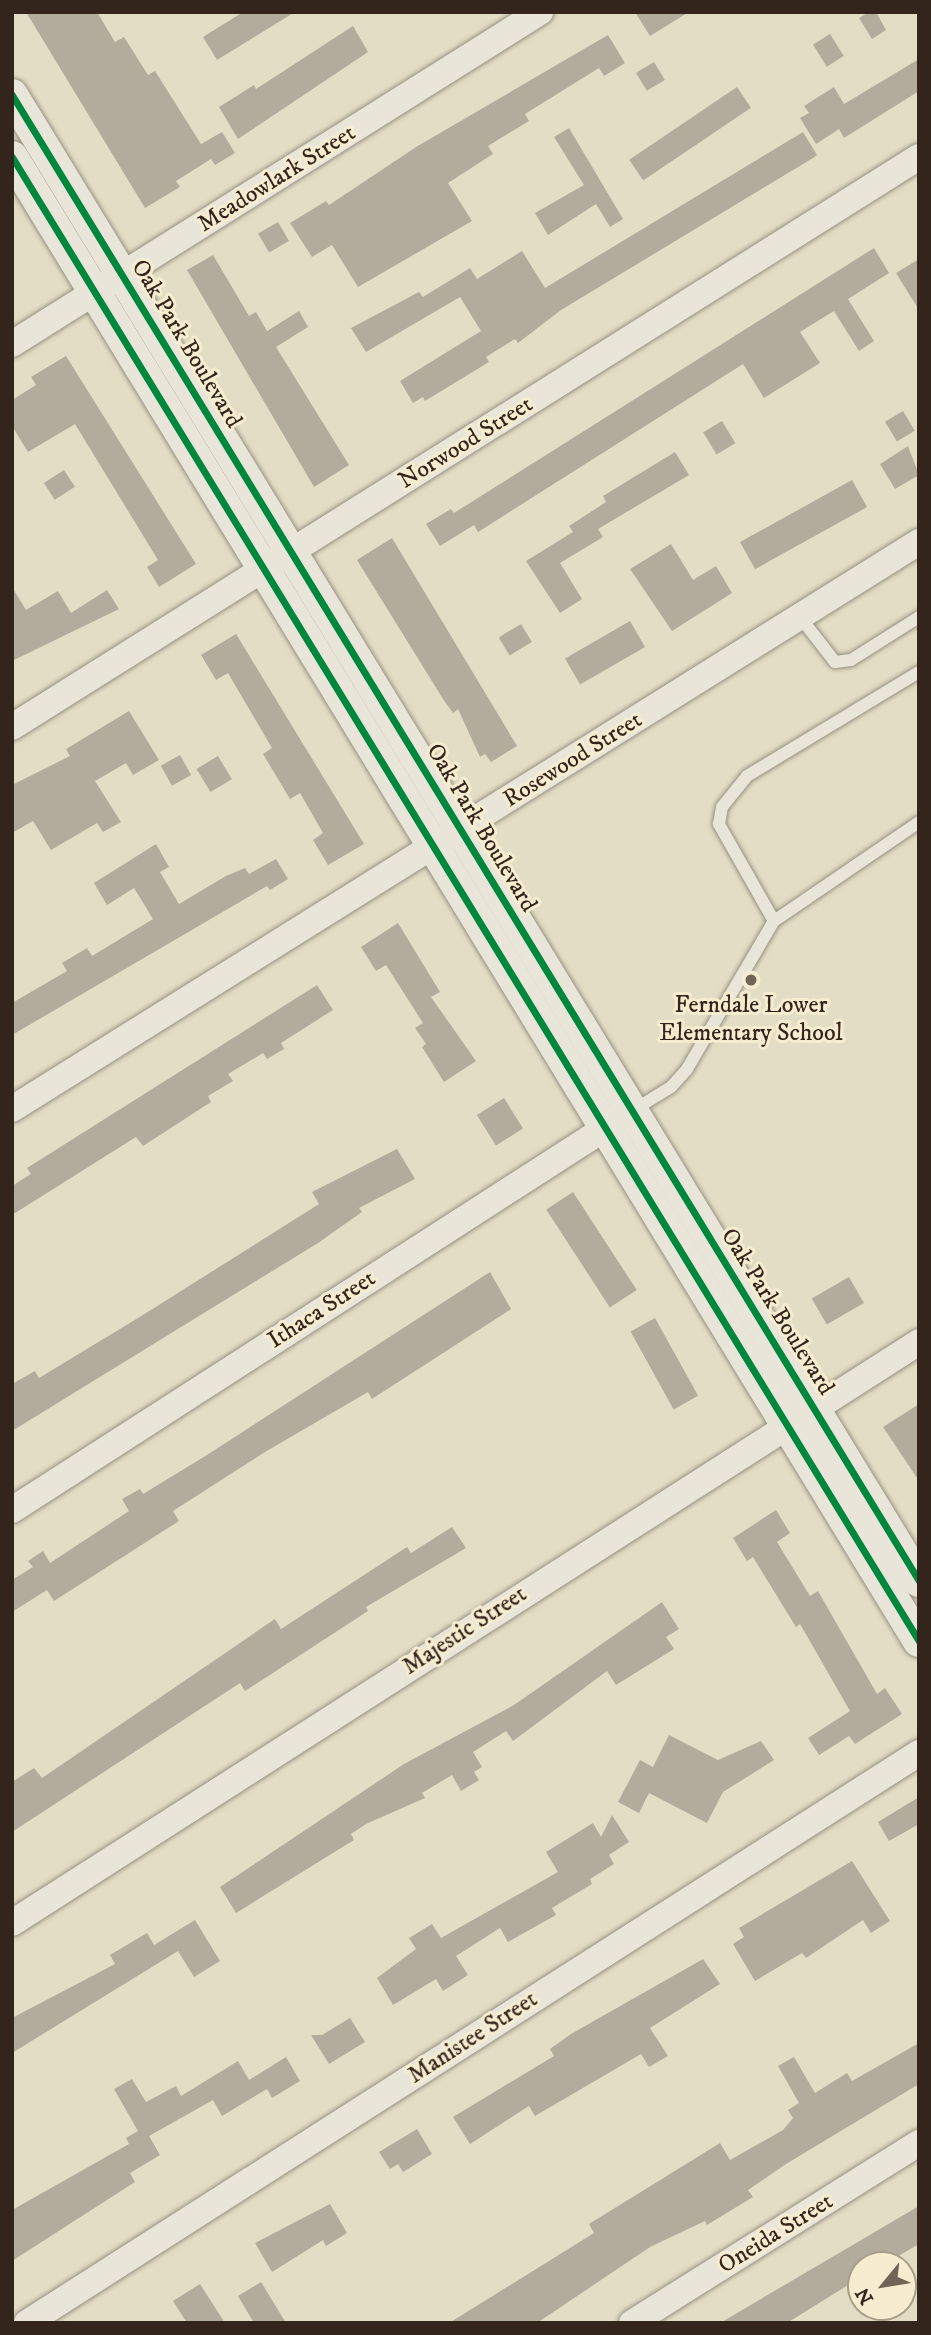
<!DOCTYPE html>
<style>
body{margin:0}
#map{position:relative;width:931px;height:2335px;overflow:hidden;background:#e4ddc5;font-family:"IM FELL DW Pica",serif}
div>[style]{position:absolute}
.building>*{inset:0;background:#b2ac9c;transform-origin:0 0}
.roads{filter:drop-shadow(0 0 2px #979183) drop-shadow(0 0 2px #979183)}
.service>*{height:12px;margin:-6px;padding:0 6px;transform-origin:6px;border-radius:6px;background:#e9e6d9}
.minor>*{height:26px;margin:-13px;padding:0 13px;transform-origin:13px;border-radius:13px;background:#e9e6d9}
.tertiary>*{height:32px;margin:-16px;padding:0 16px;transform-origin:16px;border-radius:16px;background:#e9e6d9}
.cycleway>*{height:7px;margin:-3.5px;padding:0 3.5px;transform-origin:3.5px;border-radius:3.5px;background:#00873e}
.dots>*{width:19px;height:19px;translate:-50% -50%;box-sizing:border-box;border:4px solid #f6edd1;border-radius:50%}
span{translate:-50% -50%;white-space:nowrap;text-align:center;line-height:1.15;-webkit-text-stroke:6px #f6edd1;paint-order:stroke}
.street-label{font-size:24px;color:#33251c}
.poi-label{font-size:24px;color:#33251c}
.frame{position:absolute;inset:0;border:14px solid #33251c;pointer-events:none}
.north{position:absolute;left:847px;top:2251px;width:70px;height:70px;box-sizing:border-box;background:#f6edd1;border:2px solid #a89d89;border-radius:50%;rotate:240deg;font-size:19px;font-weight:700;line-height:28px;text-align:center;color:#33251c}
.north::after{content:'';display:block;margin:auto;width:24px;height:32px;background:#716557;clip-path:polygon(50% 0,100% 100%,50% 72%,0 100%)}
</style>
<div id="map">
<div class="building">
<i style="clip-path:polygon(26px 12px,97px 12px,115px 42px,124px 37px,148px 75px,155px 71px,201px 144px,222px 132px,235px 153px,215px 165px,211px 159px,176px 181px,180px 187px,145px 208px)"></i>
<i style="clip-path:polygon(243px 12px,295px 12px,217px 60px,203px 37px)"></i>
<i style="clip-path:polygon(635px 12px,689px 12px,650px 36px)"></i>
<i style="clip-path:polygon(869px 12px,876px 12px,886px 30px,872px 39px,859px 18px)"></i>
<i style="clip-path:polygon(353px 26px,368px 52px,238px 139px,219px 107px,254px 85px,256px 89px)"></i>
<i style="left:830px;top:34px;width:26px;height:20px;rotate:58deg"></i>
<i style="clip-path:polygon(608px 35px,625px 63px,604px 76px,599px 68px,525px 114px,529px 121px,488px 146px,493px 154px,448px 183px,472px 221px,358px 287px,332px 245px,312px 257px,290px 223px,326px 201px,329px 205px,416px 147px)"></i>
<i style="clip-path:polygon(919px 59px,919px 91px,844px 138px,839px 129px,816px 144px,800px 118px,809px 113px,804px 106px,834px 87px,844px 104px)"></i>
<i style="left:654px;top:62px;width:21px;height:21px;rotate:59deg"></i>
<i style="left:737px;top:87px;width:25px;height:130px;rotate:56deg"></i>
<i style="clip-path:polygon(569px 128px,623px 219px,610px 227px,596px 204px,548px 235px,535px 213px,584px 185px,554px 137px)"></i>
<i style="clip-path:polygon(803px 132px,817px 155px,813px 158px,561px 310px,518px 343px,515px 339px,486px 357px,489px 362px,425px 401px,423px 397px,413px 403px,400px 381px,481px 331px,460px 297px,366px 352px,351px 328px,419px 292px,423px 297px,470px 268px,477px 279px,522px 251px,545px 288px)"></i>
<i style="left:278px;top:222px;width:22px;height:23px;rotate:60deg"></i>
<i style="clip-path:polygon(874px 248px,889px 273px,848px 299px,874px 341px,859px 351px,834px 311px,800px 332px,820px 363px,764px 398px,743px 364px,478px 532px,474px 525px,440px 546px,426px 524px,451px 509px,454px 513px)"></i>
<i style="clip-path:polygon(213px 255px,249px 316px,256px 312px,267px 331px,299px 311px,308px 327px,276px 347px,349px 465px,314px 487px,187px 270px)"></i>
<i style="clip-path:polygon(919px 259px,919px 310px,896px 273px)"></i>
<i style="clip-path:polygon(66px 356px,196px 564px,159px 587px,147px 567px,158px 560px,75px 424px,28px 452px,12px 426px,12px 400px,36px 385px,31px 377px)"></i>
<i style="left:903px;top:411px;width:23px;height:21px;rotate:59deg"></i>
<i style="left:722px;top:421px;width:26px;height:22px;rotate:59deg"></i>
<i style="clip-path:polygon(908px 446px,919px 475px,895px 489px,880px 464px)"></i>
<i style="clip-path:polygon(675px 452px,689px 475px,598px 529px,603px 537px,560px 563px,582px 599px,560px 613px,526px 561px,573px 532px,569px 526px,606px 502px,603px 496px)"></i>
<i style="left:64px;top:470px;width:20px;height:24px;rotate:57deg"></i>
<i style="left:852px;top:480px;width:31px;height:128px;rotate:61deg"></i>
<i style="clip-path:polygon(392px 538px,517px 746px,491px 762px,485px 754px,480px 757px,458px 709px,453px 713px,443px 699px,357px 560px)"></i>
<i style="clip-path:polygon(671px 544px,693px 580px,716px 566px,732px 593px,672px 631px,630px 569px)"></i>
<i style="clip-path:polygon(12px 587px,26px 610px,58px 591px,71px 613px,107px 590px,119px 609px,12px 661px)"></i>
<i style="left:630px;top:621px;width:30px;height:75px;rotate:60deg"></i>
<i style="left:521px;top:624px;width:21px;height:26px;rotate:59deg"></i>
<i style="clip-path:polygon(236px 634px,364px 844px,328px 865px,313px 840px,323px 833px,300px 793px,290px 799px,263px 754px,272px 748px,228px 673px,216px 680px,201px 655px)"></i>
<i style="clip-path:polygon(129px 711px,159px 760px,133px 775px,126px 763px,95px 781px,121px 822px,103px 832px,97px 823px,51px 850px,33px 821px,12px 833px,12px 785px,70px 756px,66px 749px)"></i>
<i style="left:180px;top:755px;width:23px;height:22px;rotate:61deg"></i>
<i style="left:218px;top:756px;width:27px;height:25px;rotate:59deg"></i>
<i style="clip-path:polygon(156px 844px,169px 867px,160px 872px,179px 904px,226px 876px,245px 868px,249px 874px,276px 859px,288px 879px,270px 890px,267px 886px,12px 1035px,12px 1003px,67px 971px,62px 963px,87px 948px,92px 956px,153px 919px,134px 888px,107px 905px,94px 883px)"></i>
<i style="clip-path:polygon(398px 923px,440px 992px,431px 997px,476px 1061px,444px 1082px,422px 1047px,426px 1044px,415px 1028px,423px 1023px,386px 965px,376px 971px,361px 947px)"></i>
<i style="clip-path:polygon(317px 985px,333px 1010px,281px 1043px,284px 1049px,267px 1059px,263px 1053px,228px 1074px,233px 1081px,208px 1096px,211px 1102px,143px 1146px,136px 1137px,12px 1215px,12px 1186px,31px 1174px,27px 1168px)"></i>
<i style="left:504px;top:1098px;width:36px;height:32px;rotate:58deg"></i>
<i style="clip-path:polygon(397px 1149px,415px 1179px,359px 1208px,362px 1212px,318px 1243px,12px 1431px,12px 1384px,35px 1371px,39px 1378px,143px 1315px,319px 1204px,312px 1192px)"></i>
<i style="left:573px;top:1192px;width:117px;height:32px;rotate:57deg"></i>
<i style="clip-path:polygon(490px 1272px,511px 1309px,372px 1399px,368px 1392px,265px 1452px,173px 1511px,179px 1521px,54px 1601px,47px 1590px,12px 1612px,12px 1580px,33px 1567px,28px 1561px,43px 1551px,50px 1563px,129px 1511px,122px 1499px,140px 1489px,143px 1494px,207px 1455px)"></i>
<i style="left:849px;top:1277px;width:30px;height:43px;rotate:60deg"></i>
<i style="left:655px;top:1318px;width:89px;height:28px;rotate:61deg"></i>
<i style="clip-path:polygon(919px 1404px,919px 1481px,883px 1427px)"></i>
<i style="clip-path:polygon(776px 1510px,790px 1533px,777px 1542px,810px 1596px,818px 1591px,877px 1694px,885px 1688px,902px 1714px,855px 1744px,849px 1736px,819px 1755px,808px 1738px,850px 1711px,800px 1624px,796px 1627px,753px 1557px,747px 1561px,733px 1538px)"></i>
<i style="clip-path:polygon(452px 1527px,466px 1548px,366px 1607px,368px 1611px,245px 1691px,240px 1683px,12px 1832px,12px 1782px,34px 1768px,42px 1778px,275px 1619px,281px 1629px,407px 1547px,411px 1553px)"></i>
<i style="clip-path:polygon(662px 1602px,679px 1629px,666px 1637px,674px 1649px,616px 1685px,607px 1671px,513px 1741px,506px 1731px,473px 1752px,482px 1767px,474px 1772px,479px 1780px,461px 1791px,452px 1775px,422px 1793px,425px 1798px,366px 1824px,351px 1834px,354px 1840px,236px 1913px,220px 1887px,404px 1764px,514px 1705px)"></i>
<i style="clip-path:polygon(669px 1735px,718px 1760px,761px 1741px,774px 1760px,723px 1792px,707px 1823px,649px 1793px,639px 1813px,618px 1802px,640px 1760px,653px 1767px)"></i>
<i style="clip-path:polygon(919px 1797px,919px 1824px,889px 1841px,878px 1822px)"></i>
<i style="clip-path:polygon(612px 1815px,629px 1842px,609px 1855px,614px 1864px,590px 1879px,592px 1884px,552px 1908px,556px 1915px,508px 1942px,500px 1928px,456px 1956px,468px 1975px,443px 1991px,436px 1979px,393px 2005px,377px 1978px,416px 1949px,409px 1938px,432px 1924px,441px 1938px,558px 1872px,546px 1852px,593px 1823px,601px 1837px)"></i>
<i style="clip-path:polygon(852px 1861px,890px 1921px,871px 1933px,863px 1920px,806px 1958px,802px 1953px,755px 1981px,733px 1944px,744px 1937px,739px 1928px)"></i>
<i style="clip-path:polygon(195px 1920px,220px 1961px,194px 1977px,178px 1951px,12px 2053px,12px 2018px,115px 1964px,110px 1955px,147px 1933px,154px 1945px)"></i>
<i style="clip-path:polygon(703px 1959px,720px 1984px,650px 2028px,668px 2056px,649px 2067px,641px 2054px,535px 2116px,529px 2106px,470px 2144px,453px 2117px,554px 2056px,550px 2049px,571px 2034px)"></i>
<i style="clip-path:polygon(350px 2018px,365px 2042px,329px 2064px,311px 2035px,322px 2035px)"></i>
<i style="clip-path:polygon(919px 2043px,919px 2084px,786px 2164px,748px 2190px,753px 2197px,707px 2225px,705px 2221px,650px 2247px,537px 2323px,449px 2323px,594px 2233px,589px 2224px,720px 2143px,730px 2160px,783px 2130px,793px 2118px,788px 2110px,799px 2103px,778px 2066px,794px 2057px,815px 2093px,847px 2073px,852px 2081px)"></i>
<i style="clip-path:polygon(286px 2057px,300px 2081px,272px 2098px,267px 2089px,222px 2116px,213px 2100px,149px 2136px,160px 2155px,130px 2173px,135px 2182px,12px 2261px,12px 2210px,129px 2144px,126px 2138px,138px 2131px,114px 2089px,132px 2079px,146px 2102px,176px 2086px,181px 2096px,238px 2061px,249px 2080px)"></i>
<i style="clip-path:polygon(417px 2129px,432px 2154px,403px 2172px,398px 2164px,390px 2169px,379px 2152px)"></i>
<i style="clip-path:polygon(330px 2204px,347px 2233px,326px 2246px,323px 2240px,272px 2272px,255px 2243px)"></i>
<i style="clip-path:polygon(919px 2206px,919px 2244px,883px 2265px,861px 2265px,861px 2277px,787px 2323px,720px 2323px)"></i>
<i style="clip-path:polygon(261px 2282px,286px 2323px,254px 2323px,238px 2296px)"></i>
<i style="clip-path:polygon(200px 2284px,225px 2323px,187px 2323px,173px 2301px)"></i>
</div>
<div class="roads">
<div class="service">
<i style="left:800px;top:617px;width:57px;rotate:52.1deg"></i>
<i style="left:835px;top:662px;width:16px;rotate:-7deg"></i>
<i style="left:851px;top:660px;width:80px;rotate:-32.3deg"></i>
<i style="left:774px;top:921px;width:112px;rotate:-119.6deg"></i>
<i style="left:719px;top:824px;width:17px;rotate:-80deg"></i>
<i style="left:722px;top:807px;width:40px;rotate:-51deg"></i>
<i style="left:747px;top:776px;width:201px;rotate:-31.2deg"></i>
<i style="left:632px;top:1111px;width:46px;rotate:-31.6deg"></i>
<i style="left:671px;top:1087px;width:24px;rotate:-48deg"></i>
<i style="left:687px;top:1069px;width:172px;rotate:-59.6deg"></i>
<i style="left:774px;top:921px;width:176px;rotate:-34.3deg"></i>
</div>
<div class="minor">
<i style="left:12px;top:344px;width:624px;rotate:-32.16deg"></i>
<i style="left:12px;top:727px;width:1071px;rotate:-32.15deg"></i>
<i style="left:12px;top:1109px;width:1070px;rotate:-32.01deg"></i>
<i style="left:12px;top:1510px;width:724px;rotate:-32.77deg"></i>
<i style="left:12px;top:1923px;width:1077px;rotate:-32.64deg"></i>
<i style="left:27px;top:2323px;width:1059px;rotate:-32.58deg"></i>
<i style="left:632px;top:2323px;width:339px;rotate:-32.1deg"></i>
</div>
<div class="tertiary">
<i style="left:12px;top:95px;width:1741px;rotate:58.6deg"></i>
<i style="left:12px;top:157px;width:1739px;rotate:58.57deg"></i>
</div>
</div>
<div class="cycleway">
<i style="left:12px;top:95px;width:1741px;rotate:58.6deg"></i>
<i style="left:12px;top:157px;width:1739px;rotate:58.57deg"></i>
</div>
<div class="dots">
<i style="left:751px;top:980px;background:#716557"></i>
</div>
<div class="street-label">
<span style="left:277px;top:179px;rotate:-32deg">Meadowlark Street</span>
<span style="left:186px;top:344px;rotate:59deg">Oak Park Boulevard</span>
<span style="left:466px;top:443px;rotate:-32deg">Norwood Street</span>
<span style="left:573px;top:760px;rotate:-32deg">Rosewood Street</span>
<span style="left:481px;top:828px;rotate:59deg">Oak Park Boulevard</span>
<span style="left:322px;top:1310px;rotate:-33deg">Ithaca Street</span>
<span style="left:777px;top:1312px;rotate:58deg">Oak Park Boulevard</span>
<span style="left:465px;top:1631px;rotate:-33deg">Majestic Street</span>
<span style="left:473px;top:2038px;rotate:-33deg">Manistee Street</span>
<span style="left:776px;top:2234px;rotate:-32deg">Oneida Street</span>
</div>
<div class="poi-label">
<span style="left:751px;top:1020px">Ferndale Lower<br>Elementary School</span>
</div>
<div class="frame"></div>
<div class="north">N</div>
</div>
